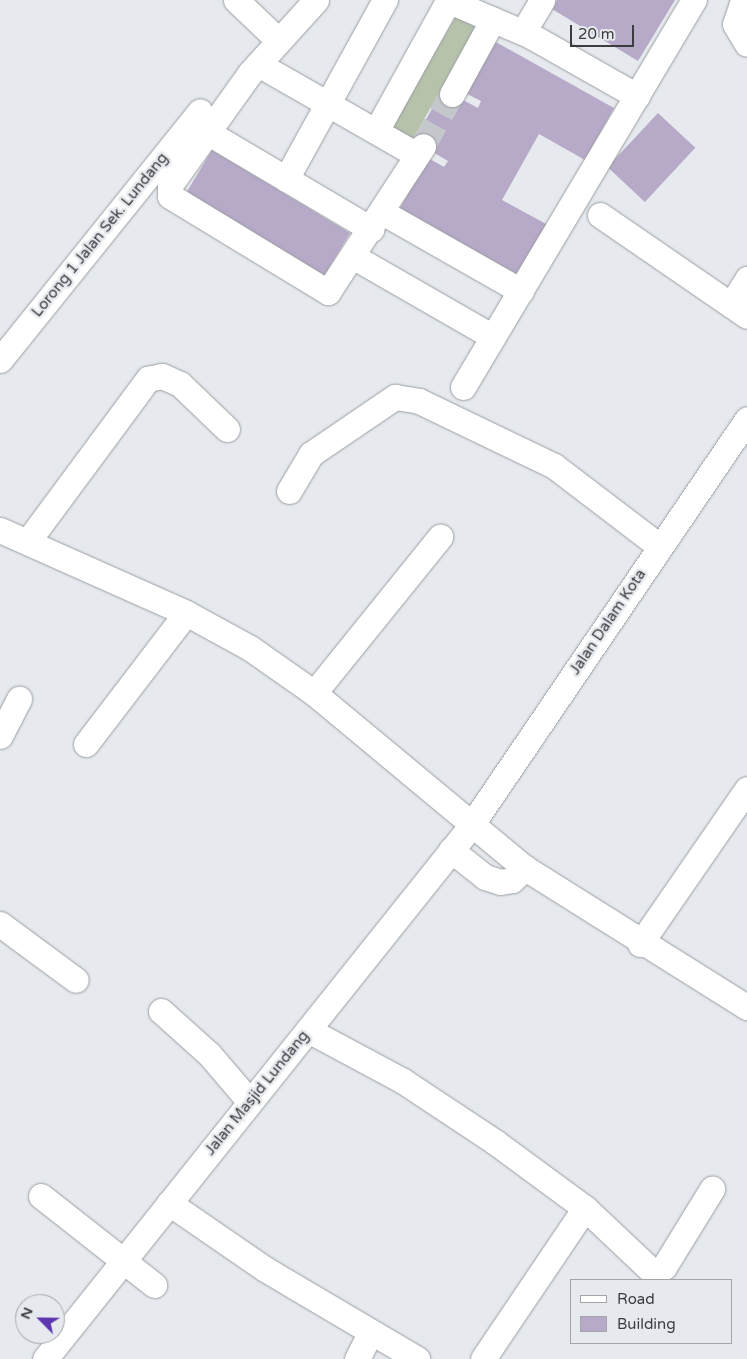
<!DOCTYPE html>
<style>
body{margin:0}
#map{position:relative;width:747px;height:1359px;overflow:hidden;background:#e6eaee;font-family:"Varela Round",sans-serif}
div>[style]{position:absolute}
.green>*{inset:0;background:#b7c2ab;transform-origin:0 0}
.building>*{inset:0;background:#b7a9c8;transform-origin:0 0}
.minor-tunnel>*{height:25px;margin-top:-12.5px;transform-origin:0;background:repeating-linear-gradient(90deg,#c4c7cb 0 25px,transparent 0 37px)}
.roads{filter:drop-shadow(0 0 1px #9a9ea2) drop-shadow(0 0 1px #9a9ea2)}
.minor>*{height:25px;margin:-12.5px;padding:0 12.5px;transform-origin:12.5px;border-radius:12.5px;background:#fff}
span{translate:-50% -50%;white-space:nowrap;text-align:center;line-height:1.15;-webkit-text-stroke:5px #e6eaee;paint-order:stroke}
.street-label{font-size:15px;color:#3b3c3e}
.legend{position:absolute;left:570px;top:1279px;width:162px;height:65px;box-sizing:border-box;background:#e6eaee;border:1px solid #a2a4a8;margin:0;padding:6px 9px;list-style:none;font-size:15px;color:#3b3c3e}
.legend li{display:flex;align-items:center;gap:10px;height:25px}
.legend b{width:25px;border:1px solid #a2a4a8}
.north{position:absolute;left:15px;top:1294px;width:50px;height:50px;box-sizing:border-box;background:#e6eaee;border:1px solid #a2a4a8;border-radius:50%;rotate:293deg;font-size:14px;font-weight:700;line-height:20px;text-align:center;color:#3b3c3e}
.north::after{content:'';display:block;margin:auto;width:18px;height:22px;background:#5c36af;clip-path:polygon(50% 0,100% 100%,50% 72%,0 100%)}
.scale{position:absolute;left:570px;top:25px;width:64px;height:22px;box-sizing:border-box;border:2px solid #3b3c3e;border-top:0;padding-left:6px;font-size:15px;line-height:18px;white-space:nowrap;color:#3b3c3e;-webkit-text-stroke:4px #e6eaee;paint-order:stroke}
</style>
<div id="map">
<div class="green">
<i style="left:456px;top:16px;width:24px;height:130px;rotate:30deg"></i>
</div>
<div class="building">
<i style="clip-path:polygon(557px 0,675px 0,638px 61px,552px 9px)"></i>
<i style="clip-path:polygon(494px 41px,614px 108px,585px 160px,539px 134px,502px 200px,548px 225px,519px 277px,399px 210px,428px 158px,444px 167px,448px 161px,414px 141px,443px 89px,478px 108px,481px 101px,465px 93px)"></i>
<i style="left:658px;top:113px;width:51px;height:74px;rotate:43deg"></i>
<i style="left:212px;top:150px;width:161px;height:56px;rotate:31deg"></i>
</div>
<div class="minor-tunnel">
<i style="left:423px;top:146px;width:60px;rotate:-60.9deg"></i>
</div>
<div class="roads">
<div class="minor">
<i style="left:236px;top:0;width:59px;rotate:43.6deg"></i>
<i style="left:316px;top:0;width:98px;rotate:132.1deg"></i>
<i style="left:250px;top:73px;width:138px;rotate:125.5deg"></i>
<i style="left:170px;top:185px;width:11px;rotate:90deg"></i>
<i style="left:170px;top:196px;width:185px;rotate:31.3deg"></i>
<i style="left:328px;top:292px;width:174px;rotate:-56.9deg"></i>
<i style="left:447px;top:0;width:91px;rotate:23.2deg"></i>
<i style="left:531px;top:36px;width:122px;rotate:29.5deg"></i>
<i style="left:743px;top:0;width:25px;rotate:108deg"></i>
<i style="left:735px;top:24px;width:23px;rotate:59deg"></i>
<i style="left:523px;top:32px;width:37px;rotate:-59deg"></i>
<i style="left:258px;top:64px;width:183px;rotate:29.8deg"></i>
<i style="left:452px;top:94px;width:85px;rotate:-61.3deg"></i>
<i style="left:376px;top:131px;width:149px;rotate:-61deg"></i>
<i style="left:207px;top:132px;width:191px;rotate:30.6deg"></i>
<i style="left:286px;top:179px;width:205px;rotate:-61.1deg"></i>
<i style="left:382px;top:212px;width:160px;rotate:29.6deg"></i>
<i style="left:600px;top:215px;width:178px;rotate:34.5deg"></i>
<i style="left:354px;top:257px;width:160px;rotate:29.9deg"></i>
<i style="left:731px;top:305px;width:31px;rotate:-58deg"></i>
<i style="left:0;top:360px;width:319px;rotate:-51.2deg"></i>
<i style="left:463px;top:387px;width:451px;rotate:-59.2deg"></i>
<i style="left:289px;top:491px;width:43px;rotate:-59.3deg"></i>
<i style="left:311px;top:454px;width:102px;rotate:-34.2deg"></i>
<i style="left:395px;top:397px;width:24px;rotate:9deg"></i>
<i style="left:419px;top:401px;width:150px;rotate:25.7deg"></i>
<i style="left:554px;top:466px;width:132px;rotate:37.3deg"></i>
<i style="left:0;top:530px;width:204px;rotate:24deg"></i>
<i style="left:186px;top:613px;width:73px;rotate:28.7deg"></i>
<i style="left:250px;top:648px;width:78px;rotate:35.1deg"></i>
<i style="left:314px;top:693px;width:274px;rotate:39.7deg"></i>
<i style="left:525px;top:868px;width:262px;rotate:32.1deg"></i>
<i style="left:28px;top:541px;width:202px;rotate:-53.5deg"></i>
<i style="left:148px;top:379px;width:14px;rotate:-12deg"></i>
<i style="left:162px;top:376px;width:20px;rotate:24deg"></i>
<i style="left:180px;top:384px;width:65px;rotate:43.8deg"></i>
<i style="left:314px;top:693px;width:201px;rotate:-51.1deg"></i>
<i style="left:0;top:736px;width:42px;rotate:-62.8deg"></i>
<i style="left:86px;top:744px;width:165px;rotate:-52.6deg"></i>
<i style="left:451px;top:850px;width:43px;rotate:38.5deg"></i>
<i style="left:485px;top:877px;width:16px;rotate:18deg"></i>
<i style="left:500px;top:882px;width:12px;rotate:-9deg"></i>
<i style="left:512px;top:880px;width:18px;rotate:-43deg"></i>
<i style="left:0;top:924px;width:94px;rotate:36.4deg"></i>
<i style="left:640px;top:944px;width:188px;rotate:-55.4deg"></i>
<i style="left:161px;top:1011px;width:64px;rotate:41.9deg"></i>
<i style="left:209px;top:1054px;width:63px;rotate:49.5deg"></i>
<i style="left:308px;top:1030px;width:108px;rotate:28.2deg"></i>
<i style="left:403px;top:1081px;width:110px;rotate:33.5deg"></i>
<i style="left:495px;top:1142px;width:112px;rotate:36.3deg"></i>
<i style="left:585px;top:1208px;width:93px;rotate:43.3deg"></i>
<i style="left:653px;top:1272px;width:12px;rotate:-24deg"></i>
<i style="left:664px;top:1267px;width:92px;rotate:-58.4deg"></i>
<i style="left:41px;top:1196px;width:144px;rotate:38.2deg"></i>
<i style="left:169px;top:1203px;width:116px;rotate:34.5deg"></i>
<i style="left:265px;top:1269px;width:177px;rotate:30.6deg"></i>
<i style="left:45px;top:1359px;width:681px;rotate:-51.38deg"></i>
<i style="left:470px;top:827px;width:493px;rotate:-55.8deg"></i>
<i style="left:357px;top:1359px;width:30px;rotate:-63deg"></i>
<i style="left:483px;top:1359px;width:182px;rotate:-56deg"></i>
</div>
</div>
<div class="street-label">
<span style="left:100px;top:235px;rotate:-51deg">Lorong 1 Jalan Sek. Lundang</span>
<span style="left:608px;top:622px;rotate:-56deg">Jalan Dalam Kota</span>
<span style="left:257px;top:1093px;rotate:-51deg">Jalan Masjid Lundang</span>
</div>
<ul class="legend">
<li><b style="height:6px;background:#fff"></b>Road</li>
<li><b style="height:14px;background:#b7a9c8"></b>Building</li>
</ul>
<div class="north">N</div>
<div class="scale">20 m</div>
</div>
